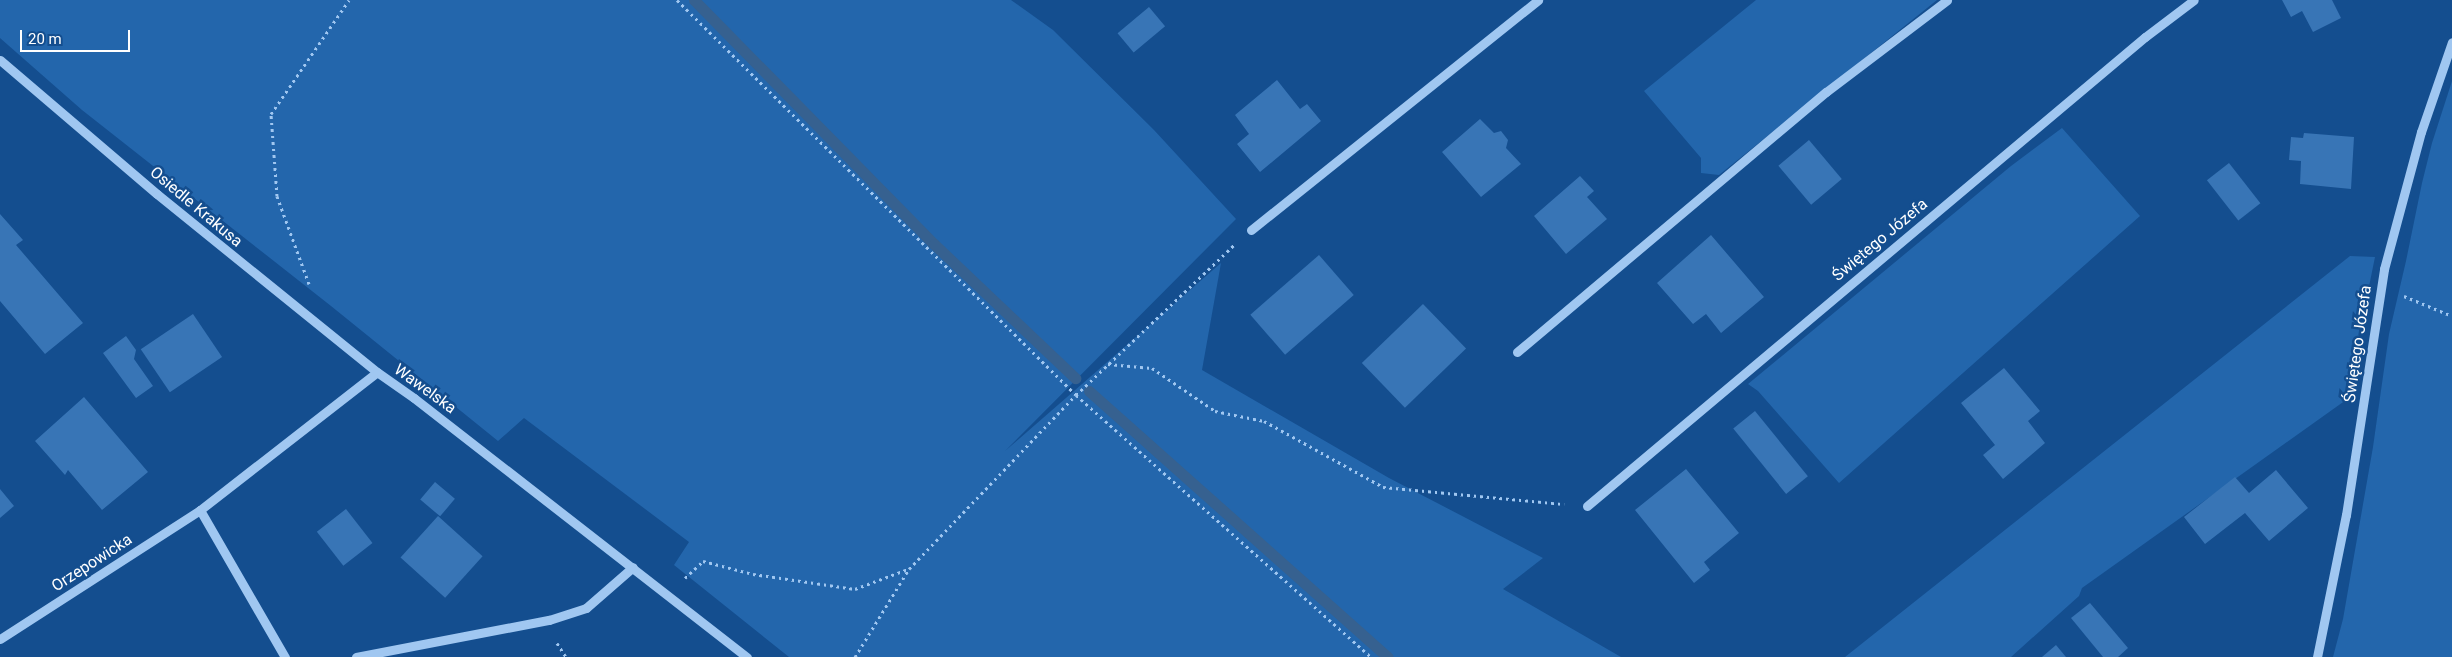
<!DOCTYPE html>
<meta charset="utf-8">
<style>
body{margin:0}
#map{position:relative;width:2452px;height:657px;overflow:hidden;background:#144e8f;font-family:Roboto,sans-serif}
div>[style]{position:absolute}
.green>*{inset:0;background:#2366ac}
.stream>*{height:11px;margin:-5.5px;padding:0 5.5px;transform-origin:5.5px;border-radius:5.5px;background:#366190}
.building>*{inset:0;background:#3875b6;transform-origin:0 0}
.path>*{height:3px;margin-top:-1.5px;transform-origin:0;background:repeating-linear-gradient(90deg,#a0c7f1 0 2.5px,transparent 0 6.5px)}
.minor>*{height:9px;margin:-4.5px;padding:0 4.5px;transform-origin:4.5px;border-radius:4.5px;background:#a0c7f1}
span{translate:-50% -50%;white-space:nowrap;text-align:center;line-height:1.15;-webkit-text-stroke:5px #144e8f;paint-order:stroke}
.street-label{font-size:16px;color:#fff}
.scale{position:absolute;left:20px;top:30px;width:110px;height:22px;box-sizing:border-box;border:2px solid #fff;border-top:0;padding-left:6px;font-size:15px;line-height:18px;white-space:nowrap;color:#fff;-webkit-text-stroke:4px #144e8f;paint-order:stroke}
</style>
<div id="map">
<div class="green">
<i style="clip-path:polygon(0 0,1011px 0,1053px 30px,1154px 130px,1236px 219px,1005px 451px,1221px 263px,1202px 370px,1389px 478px,1543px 558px,1503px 589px,1621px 657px,789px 657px,674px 565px,689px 542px,524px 418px,498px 441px,331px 306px,82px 110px,0 38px)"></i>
<i style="clip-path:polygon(1756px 0,1937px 0,1719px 175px,1701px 173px,1701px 158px,1644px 91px)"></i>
<i style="clip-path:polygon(2452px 81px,2452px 657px,2333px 657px,2343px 619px,2373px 447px,2389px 334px,2406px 261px,2422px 183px,2432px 143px)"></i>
<i style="clip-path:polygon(2062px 128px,2140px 216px,1839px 483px,1758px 391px,1748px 384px,2011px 166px)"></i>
<i style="clip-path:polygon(2350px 256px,2375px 257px,2346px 400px,2082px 588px,2079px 596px,2011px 657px,1845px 657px)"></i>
</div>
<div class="stream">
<i style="left:694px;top:0;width:342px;rotate:45.5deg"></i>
<i style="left:934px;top:244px;width:195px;rotate:43.5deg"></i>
<i style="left:1089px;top:391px;width:400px;rotate:41.7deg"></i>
</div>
<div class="building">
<i style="clip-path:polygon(2282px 0,2332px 0,2341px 18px,2313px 32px,2302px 11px,2291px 17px)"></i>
<i style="left:1149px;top:7px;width:25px;height:41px;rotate:50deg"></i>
<i style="clip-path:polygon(1277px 80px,1300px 109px,1307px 104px,1321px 121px,1260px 172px,1237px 144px,1249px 134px,1235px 115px)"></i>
<i style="clip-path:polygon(1480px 119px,1494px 133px,1501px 131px,1508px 140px,1506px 148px,1521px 164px,1481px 197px,1442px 152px)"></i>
<i style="clip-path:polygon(2304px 133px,2354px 137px,2351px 189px,2300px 184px,2301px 161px,2289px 160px,2291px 137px,2303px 138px)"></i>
<i style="left:1809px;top:140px;width:51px;height:40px;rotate:50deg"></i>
<i style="left:2229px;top:163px;width:51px;height:28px;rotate:52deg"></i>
<i style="clip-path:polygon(1580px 176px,1594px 191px,1587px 197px,1607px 219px,1566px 254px,1534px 216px)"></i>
<i style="clip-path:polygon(0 214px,23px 240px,16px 245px,83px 323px,45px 354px,0 301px)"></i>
<i style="clip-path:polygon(1711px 235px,1764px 297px,1721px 333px,1706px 314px,1693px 324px,1657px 283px)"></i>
<i style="left:1319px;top:255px;width:53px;height:91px;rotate:49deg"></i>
<i style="left:1423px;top:304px;width:62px;height:85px;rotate:46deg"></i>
<i style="left:193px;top:314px;width:52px;height:63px;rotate:56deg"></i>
<i style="clip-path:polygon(126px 336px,136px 350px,134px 359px,153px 386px,136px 398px,103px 353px)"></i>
<i style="clip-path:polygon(2004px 368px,2040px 411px,2028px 421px,2045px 443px,2003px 479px,1983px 455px,1995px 445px,1961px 403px)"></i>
<i style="clip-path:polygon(84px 397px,148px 472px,102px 510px,68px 470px,65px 475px,35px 441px)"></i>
<i style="left:1755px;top:411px;width:84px;height:28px;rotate:51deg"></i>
<i style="clip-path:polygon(1686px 469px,1739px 533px,1704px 562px,1710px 570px,1694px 583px,1635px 510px)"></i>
<i style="clip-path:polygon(2276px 470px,2308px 508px,2269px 541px,2245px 513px,2205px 544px,2184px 517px,2235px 477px,2249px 493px)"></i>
<i style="left:435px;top:482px;width:26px;height:23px;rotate:40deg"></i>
<i style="clip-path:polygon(0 489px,14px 506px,0 518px)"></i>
<i style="left:346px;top:509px;width:43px;height:37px;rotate:52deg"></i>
<i style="left:438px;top:516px;width:60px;height:56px;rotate:42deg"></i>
<i style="clip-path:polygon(2090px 603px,2128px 648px,2118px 657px,2103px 657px,2071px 618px)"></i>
<i style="clip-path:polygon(2056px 645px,2066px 657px,2042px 657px)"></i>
</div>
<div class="path">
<i style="left:677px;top:0;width:561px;rotate:44.71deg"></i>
<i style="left:1076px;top:395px;width:395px;rotate:41.6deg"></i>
<i style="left:309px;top:284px;width:94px;rotate:-110deg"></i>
<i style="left:277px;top:196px;width:82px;rotate:-94.2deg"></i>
<i style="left:271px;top:114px;width:138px;rotate:-55.6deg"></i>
<i style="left:2404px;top:296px;width:52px;rotate:22.6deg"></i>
<i style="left:1108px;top:364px;width:44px;rotate:5.2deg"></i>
<i style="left:1152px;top:368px;width:76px;rotate:34.3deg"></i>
<i style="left:1215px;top:411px;width:50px;rotate:11.5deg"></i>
<i style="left:1264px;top:421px;width:136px;rotate:29deg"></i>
<i style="left:1383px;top:487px;width:182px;rotate:5.4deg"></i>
<i style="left:685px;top:578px;width:25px;rotate:-43deg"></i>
<i style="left:703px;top:561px;width:52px;rotate:14.6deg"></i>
<i style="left:753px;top:574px;width:103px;rotate:8.4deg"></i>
<i style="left:855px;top:589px;width:57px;rotate:-20.7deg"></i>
<i style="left:557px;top:643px;width:17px;rotate:57deg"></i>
<i style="left:855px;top:657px;width:103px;rotate:-58.5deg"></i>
<i style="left:909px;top:569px;width:241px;rotate:-46.2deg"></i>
<i style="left:1076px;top:395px;width:218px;rotate:-43.5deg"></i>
</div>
<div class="minor">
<i style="left:0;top:60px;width:206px;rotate:40.5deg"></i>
<i style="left:157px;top:194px;width:283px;rotate:39deg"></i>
<i style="left:1251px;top:230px;width:368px;rotate:-38.7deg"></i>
<i style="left:1517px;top:352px;width:404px;rotate:-40.1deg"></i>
<i style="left:1826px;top:92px;width:152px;rotate:-37.2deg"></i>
<i style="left:1587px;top:506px;width:729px;rotate:-40.05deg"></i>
<i style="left:2145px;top:37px;width:61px;rotate:-37.1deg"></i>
<i style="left:200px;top:510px;width:170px;rotate:60deg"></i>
<i style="left:0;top:639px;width:238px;rotate:-32.8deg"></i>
<i style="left:200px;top:510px;width:224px;rotate:-37.9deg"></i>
<i style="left:377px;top:372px;width:45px;rotate:35.1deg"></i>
<i style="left:414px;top:398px;width:422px;rotate:37.9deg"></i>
<i style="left:356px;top:657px;width:197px;rotate:-10.9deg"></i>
<i style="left:549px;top:620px;width:39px;rotate:-18deg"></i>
<i style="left:586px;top:608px;width:62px;rotate:-41.1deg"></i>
<i style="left:2317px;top:657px;width:145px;rotate:-78.5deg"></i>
<i style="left:2346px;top:515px;width:249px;rotate:-81.2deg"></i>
<i style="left:2384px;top:269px;width:142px;rotate:-74.9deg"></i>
<i style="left:2421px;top:132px;width:95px;rotate:-71deg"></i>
</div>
<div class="street-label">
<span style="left:196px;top:207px;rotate:40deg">Osiedle Krakusa</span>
<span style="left:1880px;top:240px;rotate:-40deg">Świętego Józefa</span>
<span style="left:2358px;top:344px;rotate:-82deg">Świętego Józefa</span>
<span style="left:425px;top:389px;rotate:36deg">Wawelska</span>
<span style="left:92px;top:563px;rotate:-33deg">Orzepowicka</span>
</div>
<div class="scale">20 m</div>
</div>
